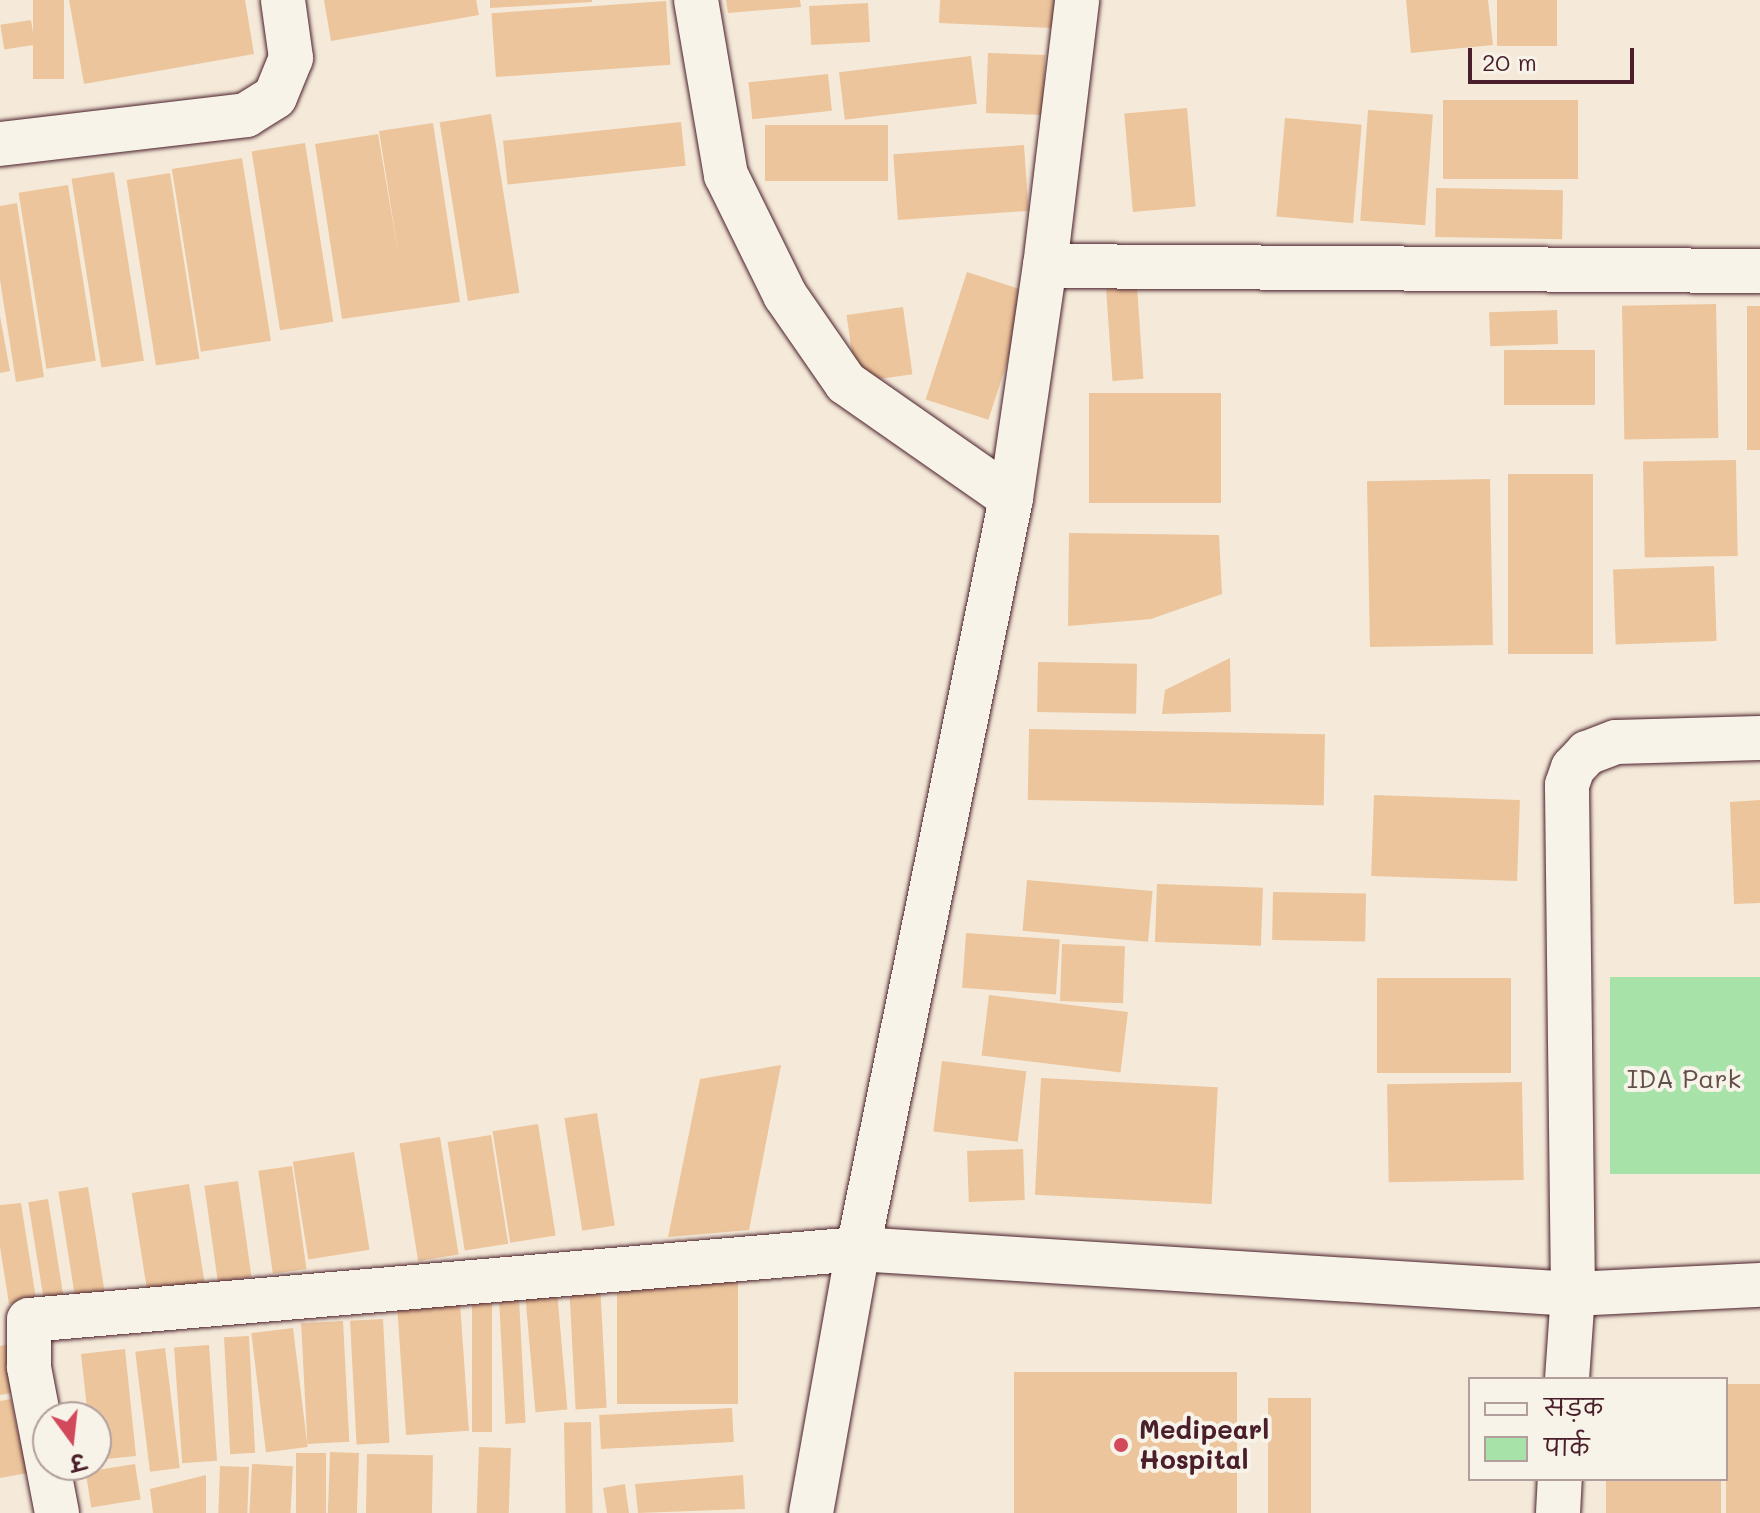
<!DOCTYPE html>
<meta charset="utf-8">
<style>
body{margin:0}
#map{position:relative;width:1760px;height:1513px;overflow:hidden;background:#f5ead9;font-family:Mali,"Playpen Sans Deva",sans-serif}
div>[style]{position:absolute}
.green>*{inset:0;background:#a7e2a8;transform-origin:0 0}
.building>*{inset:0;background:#ecc59c;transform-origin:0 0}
.roads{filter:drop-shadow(0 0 2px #4a1f2b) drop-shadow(0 0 2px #4a1f2b)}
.minor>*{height:44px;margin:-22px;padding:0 22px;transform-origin:22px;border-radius:22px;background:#f7f3e8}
.dots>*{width:22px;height:22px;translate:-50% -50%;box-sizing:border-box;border:4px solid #f7f3e8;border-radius:50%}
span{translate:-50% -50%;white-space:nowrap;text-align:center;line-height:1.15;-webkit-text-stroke:8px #f7f3e8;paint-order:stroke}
.park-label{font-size:26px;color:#61504a}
.poi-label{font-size:26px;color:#4a1f2b;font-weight:700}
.left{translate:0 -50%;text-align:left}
.legend{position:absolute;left:1468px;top:1377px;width:260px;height:104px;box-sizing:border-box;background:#f7f3e8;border:2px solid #b29e9c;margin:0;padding:10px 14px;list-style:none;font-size:24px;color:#4a1f2b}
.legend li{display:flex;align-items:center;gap:16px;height:40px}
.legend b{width:40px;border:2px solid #b29e9c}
.north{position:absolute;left:32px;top:1401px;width:80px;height:80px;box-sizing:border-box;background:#f7f3e8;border:2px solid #b29e9c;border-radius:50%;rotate:165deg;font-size:22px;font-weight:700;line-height:32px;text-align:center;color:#4a1f2b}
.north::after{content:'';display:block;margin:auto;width:28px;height:36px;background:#d1495b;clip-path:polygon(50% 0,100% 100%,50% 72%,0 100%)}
.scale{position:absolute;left:1468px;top:48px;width:166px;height:36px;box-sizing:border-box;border:4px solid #4a1f2b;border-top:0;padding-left:10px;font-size:24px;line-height:28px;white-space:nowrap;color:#4a1f2b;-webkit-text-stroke:6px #f7f3e8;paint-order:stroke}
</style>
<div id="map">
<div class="green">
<i style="left:1760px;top:977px;width:197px;height:150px;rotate:90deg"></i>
</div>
<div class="building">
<i style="left:33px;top:0;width:31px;height:79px"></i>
<i style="clip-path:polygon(69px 0,245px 0,254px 54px,84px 84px)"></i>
<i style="clip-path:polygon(324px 0,476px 0,479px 15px,331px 41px)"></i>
<i style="clip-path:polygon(490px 0,592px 0,592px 2px,490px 8px)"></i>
<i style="clip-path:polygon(726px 0,800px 0,801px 7px,728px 13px)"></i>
<i style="clip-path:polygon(940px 0,1054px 0,1053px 28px,939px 23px)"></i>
<i style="clip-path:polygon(1406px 0,1488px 0,1493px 45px,1411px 53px)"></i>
<i style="left:1497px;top:0;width:60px;height:46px"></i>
<i style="left:666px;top:1px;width:64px;height:175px;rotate:86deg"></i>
<i style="left:868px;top:3px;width:39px;height:59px;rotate:87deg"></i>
<i style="left:31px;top:20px;width:25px;height:31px;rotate:81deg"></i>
<i style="left:988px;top:53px;width:57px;height:60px;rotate:2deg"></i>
<i style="left:971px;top:56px;width:48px;height:133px;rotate:83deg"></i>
<i style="left:828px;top:74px;width:37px;height:80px;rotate:84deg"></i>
<i style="left:1443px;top:100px;width:135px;height:79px"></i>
<i style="left:1187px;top:108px;width:99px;height:63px;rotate:85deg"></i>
<i style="left:1368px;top:110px;width:65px;height:111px;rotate:4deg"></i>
<i style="left:491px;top:114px;width:181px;height:52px;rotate:81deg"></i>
<i style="left:1285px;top:118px;width:77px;height:99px;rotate:5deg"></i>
<i style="left:681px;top:122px;width:44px;height:179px;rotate:84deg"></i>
<i style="clip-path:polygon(433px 123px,460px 302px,342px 319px,315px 144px,378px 134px,399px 258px,379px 131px)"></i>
<i style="left:765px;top:125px;width:123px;height:56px"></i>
<i style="left:305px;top:143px;width:181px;height:54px;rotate:81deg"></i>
<i style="left:1024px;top:145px;width:66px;height:131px;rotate:86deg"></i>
<i style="left:242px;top:158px;width:185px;height:71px;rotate:81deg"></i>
<i style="left:114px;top:172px;width:191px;height:43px;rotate:81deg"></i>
<i style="left:170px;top:173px;width:188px;height:44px;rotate:81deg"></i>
<i style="left:68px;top:185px;width:178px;height:50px;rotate:81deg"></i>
<i style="left:1436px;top:188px;width:127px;height:49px;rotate:1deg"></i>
<i style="clip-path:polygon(17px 203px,44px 377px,16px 382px,0 280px,0 206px)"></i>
<i style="left:967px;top:272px;width:66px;height:134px;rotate:18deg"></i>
<i style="left:1137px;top:287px;width:92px;height:31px;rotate:86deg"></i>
<i style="left:1716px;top:304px;width:134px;height:94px;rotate:89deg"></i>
<i style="left:1747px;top:306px;width:13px;height:144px"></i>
<i style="left:903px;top:307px;width:68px;height:57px;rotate:82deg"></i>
<i style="left:1557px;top:310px;width:34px;height:68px;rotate:88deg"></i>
<i style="clip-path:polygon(0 316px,10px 371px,0 373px)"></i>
<i style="left:1595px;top:350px;width:55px;height:91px;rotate:90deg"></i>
<i style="left:1089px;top:393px;width:132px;height:110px"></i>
<i style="left:1736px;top:460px;width:96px;height:93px;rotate:89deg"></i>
<i style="left:1508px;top:474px;width:85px;height:180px"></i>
<i style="left:1490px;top:479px;width:166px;height:123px;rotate:89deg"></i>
<i style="clip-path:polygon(1069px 533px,1219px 535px,1222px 594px,1151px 619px,1068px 626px)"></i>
<i style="left:1714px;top:566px;width:75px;height:101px;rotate:88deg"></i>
<i style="clip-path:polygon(1230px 658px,1231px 712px,1162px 714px,1165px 690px)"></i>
<i style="left:1038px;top:662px;width:99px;height:50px;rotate:1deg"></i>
<i style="left:1029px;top:729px;width:296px;height:71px;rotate:1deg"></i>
<i style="left:1374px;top:795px;width:146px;height:81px;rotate:2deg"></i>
<i style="clip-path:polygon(1760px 800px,1760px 903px,1734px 904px,1730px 802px)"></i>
<i style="left:1027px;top:880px;width:126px;height:51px;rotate:5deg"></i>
<i style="left:1157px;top:884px;width:106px;height:58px;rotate:2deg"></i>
<i style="left:1273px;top:892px;width:93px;height:48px;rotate:1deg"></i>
<i style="left:966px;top:933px;width:94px;height:55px;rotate:4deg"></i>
<i style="left:1062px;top:944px;width:63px;height:57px;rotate:2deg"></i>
<i style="left:1377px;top:978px;width:134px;height:95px"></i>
<i style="left:989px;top:995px;width:140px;height:61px;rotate:7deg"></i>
<i style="left:942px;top:1061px;width:85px;height:71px;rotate:7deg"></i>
<i style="clip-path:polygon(781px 1065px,749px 1230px,668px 1237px,700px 1079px)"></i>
<i style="left:1041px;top:1078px;width:177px;height:117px;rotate:3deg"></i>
<i style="left:1522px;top:1082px;width:98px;height:135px;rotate:89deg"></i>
<i style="left:597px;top:1113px;width:114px;height:33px;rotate:81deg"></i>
<i style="left:538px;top:1124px;width:113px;height:46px;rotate:81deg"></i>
<i style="left:491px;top:1135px;width:110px;height:44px;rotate:81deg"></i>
<i style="left:440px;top:1137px;width:119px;height:41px;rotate:81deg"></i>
<i style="left:1023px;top:1149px;width:51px;height:56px;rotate:88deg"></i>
<i style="left:354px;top:1152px;width:99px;height:62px;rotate:81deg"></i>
<i style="left:292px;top:1166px;width:104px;height:34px;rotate:82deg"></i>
<i style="left:238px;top:1181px;width:97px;height:34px;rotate:82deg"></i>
<i style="left:189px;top:1184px;width:113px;height:58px;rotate:81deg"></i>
<i style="left:88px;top:1187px;width:110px;height:30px;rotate:81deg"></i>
<i style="left:48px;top:1199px;width:106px;height:20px;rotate:81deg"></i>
<i style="clip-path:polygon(21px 1203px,36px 1299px,9px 1304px,0 1247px,0 1205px)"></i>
<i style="left:738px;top:1274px;width:130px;height:121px;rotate:90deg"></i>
<i style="left:600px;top:1282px;width:126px;height:31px;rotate:87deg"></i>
<i style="left:557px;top:1291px;width:119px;height:32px;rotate:85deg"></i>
<i style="left:519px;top:1298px;width:125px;height:20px;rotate:87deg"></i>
<i style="left:460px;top:1303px;width:128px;height:63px;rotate:86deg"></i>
<i style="left:472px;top:1303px;width:20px;height:129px"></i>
<i style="left:383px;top:1319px;width:124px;height:33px;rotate:87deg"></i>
<i style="left:343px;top:1321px;width:121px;height:42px;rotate:87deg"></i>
<i style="left:293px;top:1328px;width:120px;height:42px;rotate:83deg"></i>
<i style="left:249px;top:1336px;width:117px;height:25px;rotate:87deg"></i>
<i style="clip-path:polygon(14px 1343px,23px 1391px,0 1395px,0 1346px)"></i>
<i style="left:209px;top:1345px;width:116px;height:35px;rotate:86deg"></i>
<i style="left:165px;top:1348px;width:121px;height:30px;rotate:83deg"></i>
<i style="clip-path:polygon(125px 1349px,136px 1456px,96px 1460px,96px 1417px,88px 1417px,81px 1354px)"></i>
<i style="left:1237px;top:1372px;width:141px;height:223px;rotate:90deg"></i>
<i style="left:1760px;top:1384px;width:129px;height:34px;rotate:90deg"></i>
<i style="left:1268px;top:1398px;width:43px;height:115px"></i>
<i style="clip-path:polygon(11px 1399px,18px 1433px,25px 1432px,33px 1472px,0 1478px,0 1401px)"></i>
<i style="left:732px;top:1408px;width:34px;height:133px;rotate:87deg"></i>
<i style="left:591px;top:1422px;width:91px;height:27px;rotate:89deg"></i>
<i style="left:479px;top:1447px;width:32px;height:66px;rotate:2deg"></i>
<i style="left:330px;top:1452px;width:29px;height:61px;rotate:2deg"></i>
<i style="left:296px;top:1453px;width:30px;height:60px"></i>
<i style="left:367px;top:1454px;width:66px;height:59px;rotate:1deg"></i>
<i style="left:135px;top:1464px;width:36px;height:50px;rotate:81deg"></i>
<i style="left:252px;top:1464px;width:41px;height:49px;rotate:3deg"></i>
<i style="left:220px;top:1466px;width:29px;height:47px;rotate:2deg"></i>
<i style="clip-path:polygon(206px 1475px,206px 1513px,153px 1513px,150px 1489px)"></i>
<i style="clip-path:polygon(743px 1475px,745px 1509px,638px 1513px,635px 1484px)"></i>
<i style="left:1606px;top:1479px;width:115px;height:34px"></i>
<i style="clip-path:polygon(625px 1484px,629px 1513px,607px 1513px,603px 1488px)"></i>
</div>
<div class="roads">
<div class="minor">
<i style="left:696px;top:0;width:178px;rotate:80.3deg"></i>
<i style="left:726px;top:175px;width:134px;rotate:63.8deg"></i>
<i style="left:785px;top:295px;width:107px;rotate:55.3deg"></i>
<i style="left:846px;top:383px;width:201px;rotate:34.9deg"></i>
<i style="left:0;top:144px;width:248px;rotate:-6.7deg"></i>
<i style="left:246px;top:115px;width:34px;rotate:-32deg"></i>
<i style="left:275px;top:97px;width:42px;rotate:-67.7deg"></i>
<i style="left:291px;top:58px;width:59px;rotate:-97.9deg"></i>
<i style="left:1045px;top:266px;width:715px;rotate:0.4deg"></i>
<i style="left:1567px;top:1379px;width:85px;rotate:-86deg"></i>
<i style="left:1573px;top:1294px;width:509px;rotate:-90.68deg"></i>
<i style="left:1567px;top:785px;width:18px;rotate:-71deg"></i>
<i style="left:1573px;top:768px;width:21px;rotate:-47deg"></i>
<i style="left:1587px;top:753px;width:31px;rotate:-21deg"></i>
<i style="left:1616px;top:742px;width:144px;rotate:-1.6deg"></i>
<i style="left:57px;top:1513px;width:149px;rotate:-100.9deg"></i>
<i style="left:29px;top:1367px;width:47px;rotate:-90deg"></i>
<i style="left:29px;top:1320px;width:832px;rotate:-4.9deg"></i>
<i style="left:858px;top:1249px;width:716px;rotate:3.6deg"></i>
<i style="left:1573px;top:1294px;width:187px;rotate:-2.8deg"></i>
<i style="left:811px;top:1513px;width:268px;rotate:-79.9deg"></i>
<i style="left:858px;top:1249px;width:766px;rotate:-78.48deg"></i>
<i style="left:1011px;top:498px;width:234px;rotate:-81.7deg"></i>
<i style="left:1045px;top:266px;width:268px;rotate:-83.1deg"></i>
<i style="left:1558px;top:1513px;width:34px;rotate:-87deg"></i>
</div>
</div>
<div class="dots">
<i style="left:1121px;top:1445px;background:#d1495b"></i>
</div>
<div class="park-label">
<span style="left:1684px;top:1079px">IDA Park</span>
</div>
<div class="poi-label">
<span class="left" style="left:1139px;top:1445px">Medipearl<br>Hospital</span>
</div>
<ul class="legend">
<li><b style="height:10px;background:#f7f3e8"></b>सड़क</li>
<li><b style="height:22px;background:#a7e2a8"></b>पार्क</li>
</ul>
<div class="north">उ</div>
<div class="scale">20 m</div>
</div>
